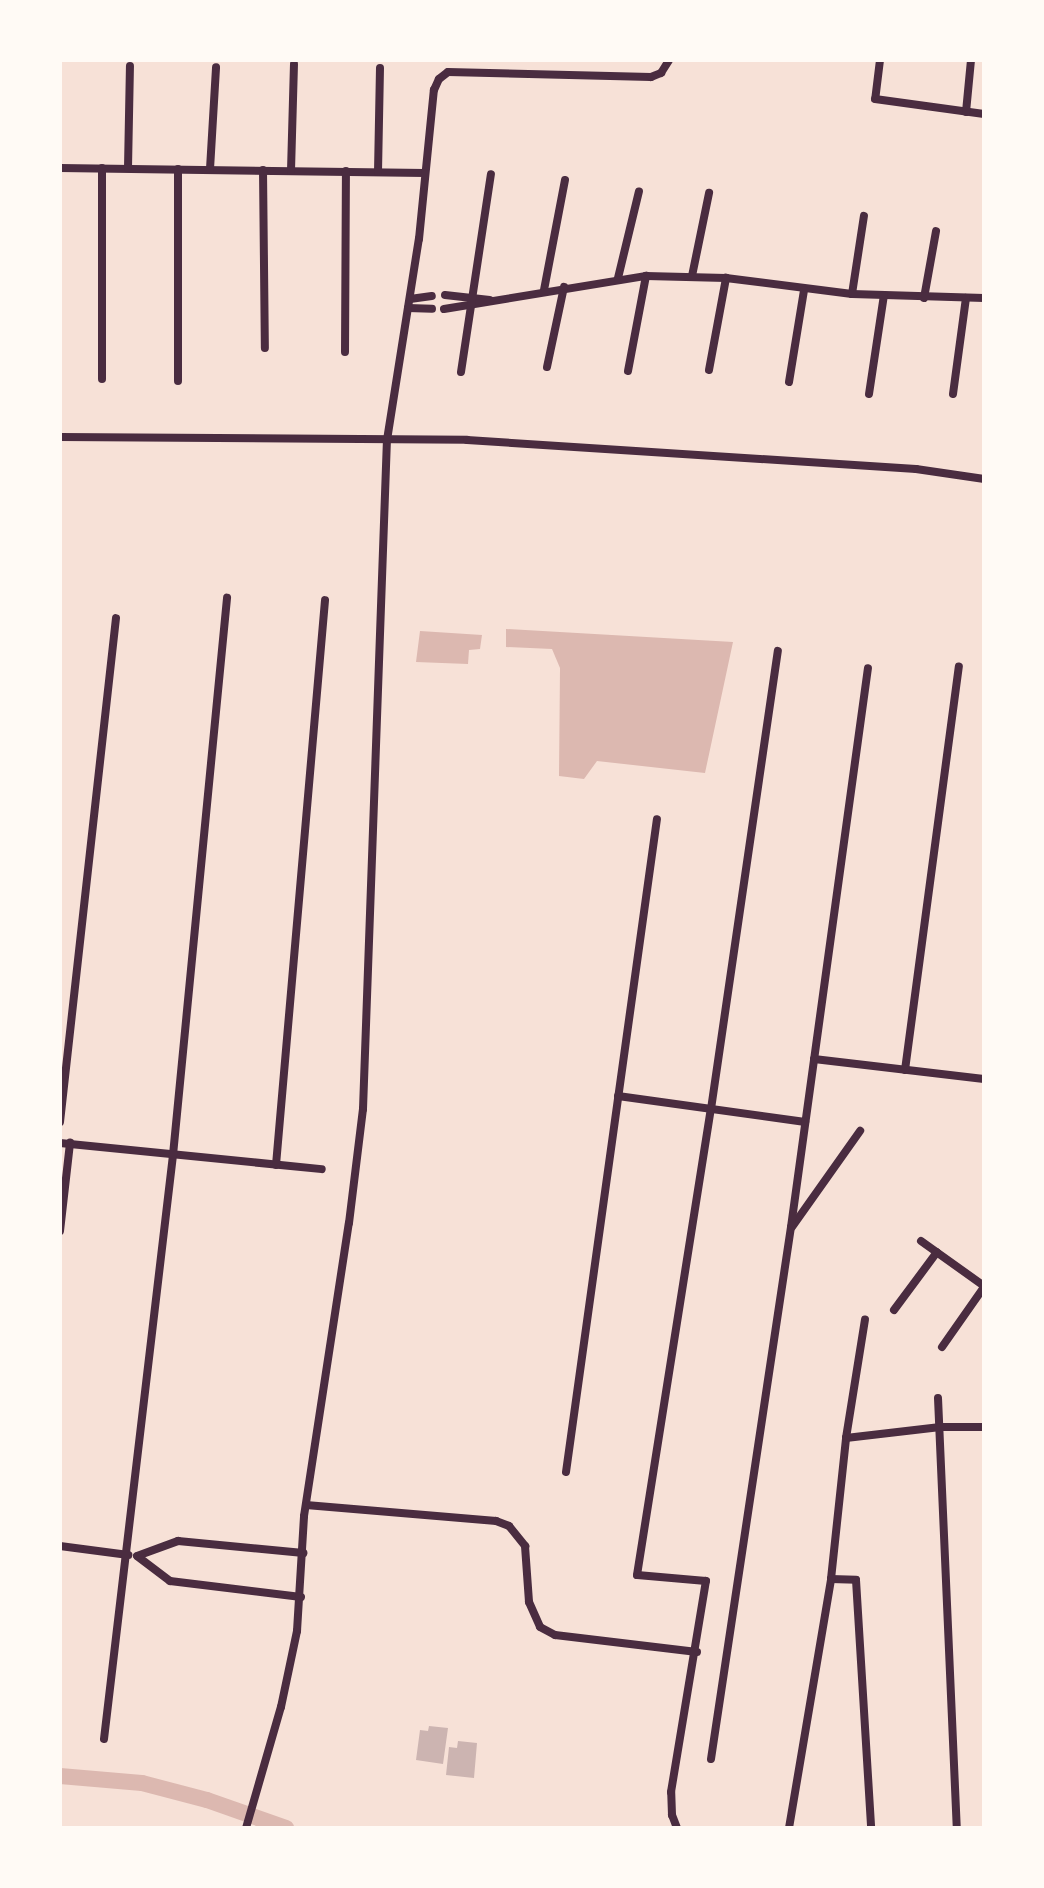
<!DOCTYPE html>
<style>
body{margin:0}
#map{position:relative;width:1044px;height:1888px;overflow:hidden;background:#f7e1d7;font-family:"Roboto Condensed",sans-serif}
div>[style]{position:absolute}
.water>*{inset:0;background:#dcb8b0}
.canal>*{height:16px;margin:-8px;padding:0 8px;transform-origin:8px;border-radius:8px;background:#dcb8b0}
.building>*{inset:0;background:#ccb4b1}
.minor>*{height:8px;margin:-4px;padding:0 4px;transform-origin:4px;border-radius:4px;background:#4a2c40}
span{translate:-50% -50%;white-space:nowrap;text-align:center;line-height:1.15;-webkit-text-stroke:6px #fffaf5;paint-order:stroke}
.frame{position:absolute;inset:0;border:62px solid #fffaf5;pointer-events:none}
</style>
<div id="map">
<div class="water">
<i style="clip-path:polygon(506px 629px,733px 642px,705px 773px,597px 761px,584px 779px,559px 776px,560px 668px,552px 649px,506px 647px)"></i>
<i style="clip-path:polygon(420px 631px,482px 635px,480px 649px,469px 650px,468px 664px,416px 662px)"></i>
</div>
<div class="canal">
<i style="left:60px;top:1776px;width:82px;rotate:4.9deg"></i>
<i style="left:142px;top:1783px;width:67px;rotate:14.7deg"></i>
<i style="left:207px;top:1800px;width:84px;rotate:19.5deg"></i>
</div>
<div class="building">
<i style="clip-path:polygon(429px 1726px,448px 1728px,443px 1764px,416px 1760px,420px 1730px,428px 1731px)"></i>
<i style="clip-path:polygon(458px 1741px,477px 1743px,474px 1778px,446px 1775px,449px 1747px,457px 1748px)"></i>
</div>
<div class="minor">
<i style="left:880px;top:60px;width:39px;rotate:97deg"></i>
<i style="left:875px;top:99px;width:110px;rotate:7.8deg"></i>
<i style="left:966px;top:112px;width:52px;rotate:-84.5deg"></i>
<i style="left:60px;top:168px;width:365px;rotate:0.8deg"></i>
<i style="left:128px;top:168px;width:102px;rotate:-88.9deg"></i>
<i style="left:178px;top:169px;width:212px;rotate:90deg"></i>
<i style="left:210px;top:169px;width:102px;rotate:-86.6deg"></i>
<i style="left:263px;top:170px;width:178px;rotate:89.4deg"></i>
<i style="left:291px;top:171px;width:107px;rotate:-88.4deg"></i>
<i style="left:378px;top:172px;width:104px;rotate:-88.9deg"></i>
<i style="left:692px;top:276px;width:85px;rotate:-78.4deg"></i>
<i style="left:618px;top:278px;width:89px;rotate:-76.4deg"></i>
<i style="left:544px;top:290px;width:112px;rotate:-79.2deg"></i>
<i style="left:852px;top:294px;width:79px;rotate:-81.3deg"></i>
<i style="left:445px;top:295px;width:45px;rotate:6.3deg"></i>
<i style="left:924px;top:298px;width:68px;rotate:-79.8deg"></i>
<i style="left:410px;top:299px;width:22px;rotate:-8deg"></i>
<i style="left:408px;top:308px;width:24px;rotate:2deg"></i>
<i style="left:444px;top:309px;width:205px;rotate:-9.3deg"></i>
<i style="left:646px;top:276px;width:80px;rotate:1.4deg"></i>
<i style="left:726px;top:278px;width:127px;rotate:7.2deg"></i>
<i style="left:852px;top:294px;width:132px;rotate:1.7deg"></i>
<i style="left:345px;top:352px;width:181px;rotate:-89.7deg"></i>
<i style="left:547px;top:367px;width:82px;rotate:-78deg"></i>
<i style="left:709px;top:370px;width:94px;rotate:-79.5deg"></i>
<i style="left:628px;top:371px;width:97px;rotate:-79.3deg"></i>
<i style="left:461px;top:372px;width:200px;rotate:-81.4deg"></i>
<i style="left:102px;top:379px;width:211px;rotate:-90deg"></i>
<i style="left:789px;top:382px;width:93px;rotate:-80.7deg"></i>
<i style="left:869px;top:394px;width:100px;rotate:-81.4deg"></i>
<i style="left:953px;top:394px;width:97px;rotate:-82.3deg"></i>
<i style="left:60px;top:437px;width:407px;rotate:0.4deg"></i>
<i style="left:467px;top:440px;width:450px;rotate:3.7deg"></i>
<i style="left:916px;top:469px;width:69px;rotate:8.4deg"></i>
<i style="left:814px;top:1059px;width:171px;rotate:6.7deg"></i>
<i style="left:905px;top:1070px;width:407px;rotate:-82.4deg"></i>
<i style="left:618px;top:1096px;width:189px;rotate:7.9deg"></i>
<i style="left:60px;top:1122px;width:507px;rotate:-83.66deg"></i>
<i style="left:60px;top:1143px;width:263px;rotate:5.7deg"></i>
<i style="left:276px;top:1165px;width:567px;rotate:-85.04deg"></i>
<i style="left:792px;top:1227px;width:118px;rotate:-54.7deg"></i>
<i style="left:60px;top:1231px;width:89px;rotate:-83.5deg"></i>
<i style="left:921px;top:1241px;width:77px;rotate:35.5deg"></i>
<i style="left:894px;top:1310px;width:72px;rotate:-53.4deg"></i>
<i style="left:942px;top:1347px;width:73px;rotate:-55deg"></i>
<i style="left:938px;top:1398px;width:430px;rotate:87.5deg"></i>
<i style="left:846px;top:1438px;width:95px;rotate:-6.7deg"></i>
<i style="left:940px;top:1427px;width:44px"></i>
<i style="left:566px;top:1472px;width:659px;rotate:-82.07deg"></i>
<i style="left:306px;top:1505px;width:191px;rotate:4.8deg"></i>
<i style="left:496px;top:1521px;width:14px;rotate:21deg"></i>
<i style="left:509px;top:1526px;width:26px;rotate:51deg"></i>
<i style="left:525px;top:1546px;width:56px;rotate:85.9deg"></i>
<i style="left:529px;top:1602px;width:27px;rotate:66deg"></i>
<i style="left:540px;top:1627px;width:17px;rotate:28deg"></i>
<i style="left:555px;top:1635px;width:143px;rotate:6.8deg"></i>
<i style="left:60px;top:1546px;width:69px;rotate:7.5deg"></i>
<i style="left:831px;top:1579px;width:25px;rotate:2deg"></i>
<i style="left:856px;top:1580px;width:248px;rotate:86.5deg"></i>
<i style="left:301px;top:1597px;width:132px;rotate:-173deg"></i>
<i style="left:170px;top:1581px;width:41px;rotate:-142.9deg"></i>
<i style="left:137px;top:1556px;width:44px;rotate:-20.1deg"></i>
<i style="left:178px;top:1541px;width:126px;rotate:5.5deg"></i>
<i style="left:104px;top:1739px;width:588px;rotate:-83.26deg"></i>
<i style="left:173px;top:1155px;width:560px;rotate:-84.46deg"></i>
<i style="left:711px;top:1759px;width:538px;rotate:-81.45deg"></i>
<i style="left:791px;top:1227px;width:564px;rotate:-82.16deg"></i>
<i style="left:246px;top:1828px;width:126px;rotate:-73.9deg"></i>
<i style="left:281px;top:1707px;width:78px;rotate:-78.1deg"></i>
<i style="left:297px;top:1631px;width:115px;rotate:-86.5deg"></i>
<i style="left:304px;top:1516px;width:296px;rotate:-81.3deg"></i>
<i style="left:349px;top:1223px;width:115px;rotate:-83deg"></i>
<i style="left:363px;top:1109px;width:669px;rotate:-87.95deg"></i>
<i style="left:387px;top:440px;width:204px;rotate:-81deg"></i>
<i style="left:419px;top:239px;width:150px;rotate:-84.3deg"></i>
<i style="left:434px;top:90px;width:12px;rotate:-66deg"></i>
<i style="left:439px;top:79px;width:11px;rotate:-38deg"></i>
<i style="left:448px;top:72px;width:203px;rotate:1.4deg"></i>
<i style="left:651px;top:77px;width:11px;rotate:-22deg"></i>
<i style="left:661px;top:73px;width:15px;rotate:-58deg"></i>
<i style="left:677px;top:1828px;width:14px;rotate:-111deg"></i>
<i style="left:672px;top:1815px;width:23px;rotate:-92deg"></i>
<i style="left:671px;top:1792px;width:214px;rotate:-80.6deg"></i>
<i style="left:706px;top:1581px;width:69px;rotate:-175deg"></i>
<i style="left:637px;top:1575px;width:472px;rotate:-81deg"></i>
<i style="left:711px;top:1109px;width:463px;rotate:-81.7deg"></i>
<i style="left:789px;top:1828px;width:253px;rotate:-80.4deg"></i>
<i style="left:831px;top:1579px;width:142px;rotate:-83.9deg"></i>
<i style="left:846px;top:1438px;width:120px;rotate:-80.9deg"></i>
</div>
<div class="frame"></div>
</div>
